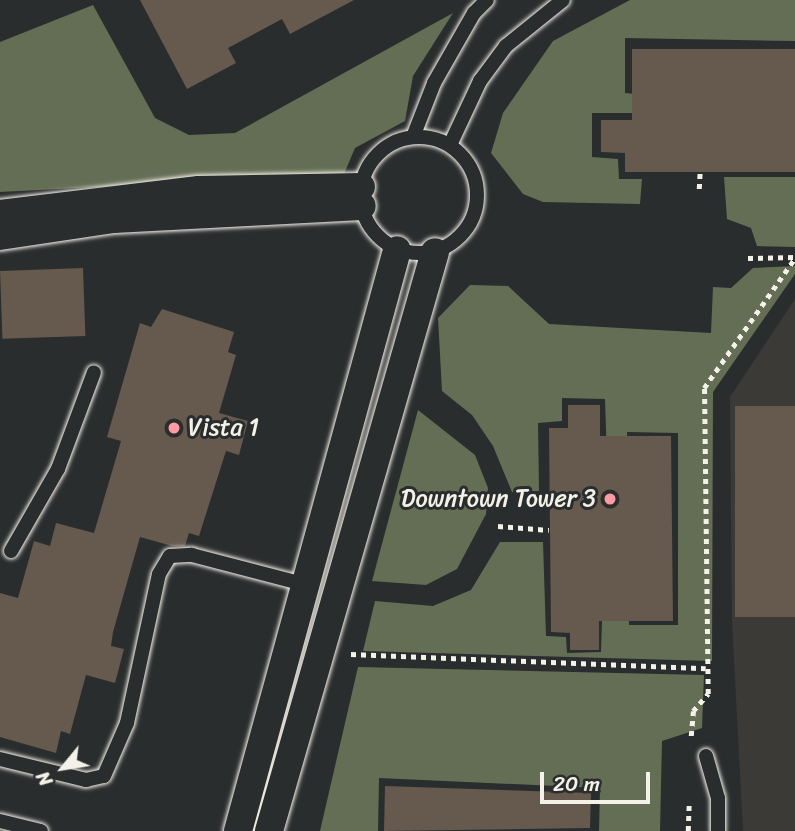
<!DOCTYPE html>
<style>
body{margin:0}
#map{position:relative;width:795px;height:831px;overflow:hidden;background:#2a2d2e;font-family:Sriracha,sans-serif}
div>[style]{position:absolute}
.built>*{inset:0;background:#3c3a37}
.green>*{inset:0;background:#646e55}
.building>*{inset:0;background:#66594d;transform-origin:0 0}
.path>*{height:4.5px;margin-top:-2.25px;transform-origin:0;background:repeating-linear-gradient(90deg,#f4f1e8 0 5px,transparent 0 10px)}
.roads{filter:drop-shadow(0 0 2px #f4f1e8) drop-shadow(0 0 2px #f4f1e8)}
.service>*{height:14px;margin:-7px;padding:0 7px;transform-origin:7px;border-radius:7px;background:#2a2d2e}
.service>.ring{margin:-7px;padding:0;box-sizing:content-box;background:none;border:14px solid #2a2d2e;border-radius:50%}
.minor>*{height:28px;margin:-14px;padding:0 14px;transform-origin:14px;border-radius:14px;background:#2a2d2e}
.dots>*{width:19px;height:19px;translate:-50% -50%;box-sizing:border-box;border:4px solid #2a2d2e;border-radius:50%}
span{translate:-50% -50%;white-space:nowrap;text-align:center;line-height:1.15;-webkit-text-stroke:6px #2a2d2e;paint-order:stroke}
.poi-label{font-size:24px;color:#f4f1e8}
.left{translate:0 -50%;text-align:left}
.right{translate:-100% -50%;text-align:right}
.north{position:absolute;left:28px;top:733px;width:70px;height:70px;-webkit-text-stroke:5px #2a2d2e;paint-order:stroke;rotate:240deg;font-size:19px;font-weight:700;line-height:28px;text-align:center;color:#f4f1e8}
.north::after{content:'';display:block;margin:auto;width:24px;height:32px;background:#f4f1e8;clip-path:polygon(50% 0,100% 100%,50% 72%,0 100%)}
.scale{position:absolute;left:540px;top:772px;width:110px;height:32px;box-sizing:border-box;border:4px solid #f4f1e8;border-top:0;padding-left:9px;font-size:21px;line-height:24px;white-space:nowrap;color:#f4f1e8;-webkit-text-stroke:5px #2a2d2e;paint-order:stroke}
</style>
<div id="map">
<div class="built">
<i style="clip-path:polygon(795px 299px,795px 831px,743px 831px,732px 621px,730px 397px)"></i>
</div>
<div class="green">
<i style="clip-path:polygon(630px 0,795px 0,795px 41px,625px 38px,625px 93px,656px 96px,655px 113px,592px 113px,592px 157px,618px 159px,619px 179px,642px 179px,640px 204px,543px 202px,523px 194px,491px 153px,503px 113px,553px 41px)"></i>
<i style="clip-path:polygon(93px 5px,155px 118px,189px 135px,235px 133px,453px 13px,413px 76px,405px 121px,355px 148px,344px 174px,0 192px,0 42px)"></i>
<i style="clip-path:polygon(724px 177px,795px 177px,795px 247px,757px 246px,751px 228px,727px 219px)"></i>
<i style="clip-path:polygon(795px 266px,795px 274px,713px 392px,712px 661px,363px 651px,375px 601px,433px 606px,471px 590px,500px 542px,543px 542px,546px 636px,566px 637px,567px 653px,601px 652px,603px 590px,628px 590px,629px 625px,678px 625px,678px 433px,627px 432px,628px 459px,607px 459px,605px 399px,562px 398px,562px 421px,538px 423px,539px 491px,512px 492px,493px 446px,472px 415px,442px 391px,438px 318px,470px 285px,508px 286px,549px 324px,711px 333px,713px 287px,731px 288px,753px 268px)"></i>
<i style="clip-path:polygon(418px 410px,475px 455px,488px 488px,486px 514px,457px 569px,426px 585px,372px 581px)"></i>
<i style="clip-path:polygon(358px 667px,704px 675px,702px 728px,662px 741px,660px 831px,599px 831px,600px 788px,379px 778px,378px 831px,320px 831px)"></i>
</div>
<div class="building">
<i style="clip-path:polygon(140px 0,354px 0,290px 34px,282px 19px,228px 48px,236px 63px,187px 89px)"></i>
<i style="clip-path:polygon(632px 49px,795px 49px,795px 172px,625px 172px,625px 153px,601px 152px,601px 120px,632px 120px)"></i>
<i style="left:83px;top:268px;width:68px;height:83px;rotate:88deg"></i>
<i style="clip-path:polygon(162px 309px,234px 332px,228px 352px,236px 355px,219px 413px,248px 421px,239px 455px,226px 451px,199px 536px,189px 533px,185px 546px,172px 546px,140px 537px,113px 632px,111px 646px,124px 649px,115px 683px,86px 675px,70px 734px,61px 731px,56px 753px,0 737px,0 593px,18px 598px,34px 541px,50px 546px,56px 523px,94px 533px,121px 441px,107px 437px,140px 323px,151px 327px)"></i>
<i style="clip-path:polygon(568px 405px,600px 405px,600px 436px,671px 436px,673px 621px,599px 621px,599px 650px,570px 650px,570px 633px,551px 632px,549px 428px,568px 428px)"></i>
<i style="left:795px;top:406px;width:211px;height:60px;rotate:90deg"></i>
<i style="clip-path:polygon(385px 786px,591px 793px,590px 828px,384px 831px)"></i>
</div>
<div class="path">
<i style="left:699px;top:189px;width:17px;rotate:-87deg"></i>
<i style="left:748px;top:258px;width:47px;rotate:-1.2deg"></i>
<i style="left:498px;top:526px;width:51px;rotate:4.5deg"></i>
<i style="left:351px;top:654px;width:355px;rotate:2.3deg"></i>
<i style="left:691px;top:736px;width:25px;rotate:-85deg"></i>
<i style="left:693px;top:711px;width:23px;rotate:-49deg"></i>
<i style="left:708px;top:694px;width:306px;rotate:-90.7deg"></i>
<i style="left:704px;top:388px;width:159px;rotate:-55deg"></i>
<i style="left:688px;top:831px;width:27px;rotate:-88deg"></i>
</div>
<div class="roads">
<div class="service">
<i style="left:413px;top:137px;width:58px;rotate:-68.7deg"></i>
<i style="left:434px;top:83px;width:81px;rotate:-60.3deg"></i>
<i style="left:474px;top:13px;width:18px;rotate:-45deg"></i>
<i class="ring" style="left:361px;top:137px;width:102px;height:102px"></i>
<i style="left:450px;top:145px;width:71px;rotate:-64.9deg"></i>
<i style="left:480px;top:81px;width:44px;rotate:-53.4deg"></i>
<i style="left:506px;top:46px;width:73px;rotate:-38.9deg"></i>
<i style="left:11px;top:551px;width:95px;rotate:-60.2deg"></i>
<i style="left:58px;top:469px;width:103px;rotate:-69.6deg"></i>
<i style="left:706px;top:756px;width:44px;rotate:74.1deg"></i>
<i style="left:718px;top:798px;width:33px;rotate:90deg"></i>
<i style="left:0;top:759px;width:89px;rotate:13.7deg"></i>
<i style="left:86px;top:780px;width:18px;rotate:-13deg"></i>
<i style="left:104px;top:776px;width:58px;rotate:-66.5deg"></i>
<i style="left:127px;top:723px;width:152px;rotate:-77.9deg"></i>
<i style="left:159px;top:574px;width:21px;rotate:-59deg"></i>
<i style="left:170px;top:556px;width:22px;rotate:-3deg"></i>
<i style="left:192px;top:555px;width:115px;rotate:14.6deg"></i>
<i style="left:0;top:821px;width:42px;rotate:13.7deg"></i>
</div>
<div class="minor">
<i style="left:0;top:214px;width:200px;rotate:-6.9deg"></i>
<i style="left:199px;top:190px;width:162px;rotate:-1.1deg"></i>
<i style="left:0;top:236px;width:115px;rotate:-8.5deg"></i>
<i style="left:114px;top:219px;width:248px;rotate:-3deg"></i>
<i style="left:238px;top:831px;width:602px;rotate:-74.69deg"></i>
<i style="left:269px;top:831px;width:602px;rotate:-74deg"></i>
</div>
</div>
<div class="dots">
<i style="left:174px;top:428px;background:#ff9aa2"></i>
<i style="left:610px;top:499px;background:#ff9aa2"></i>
</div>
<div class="poi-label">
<span class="left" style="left:188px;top:428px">Vista 1</span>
<span class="right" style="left:596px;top:499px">Downtown Tower 3</span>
</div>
<div class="north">N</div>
<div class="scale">20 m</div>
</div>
